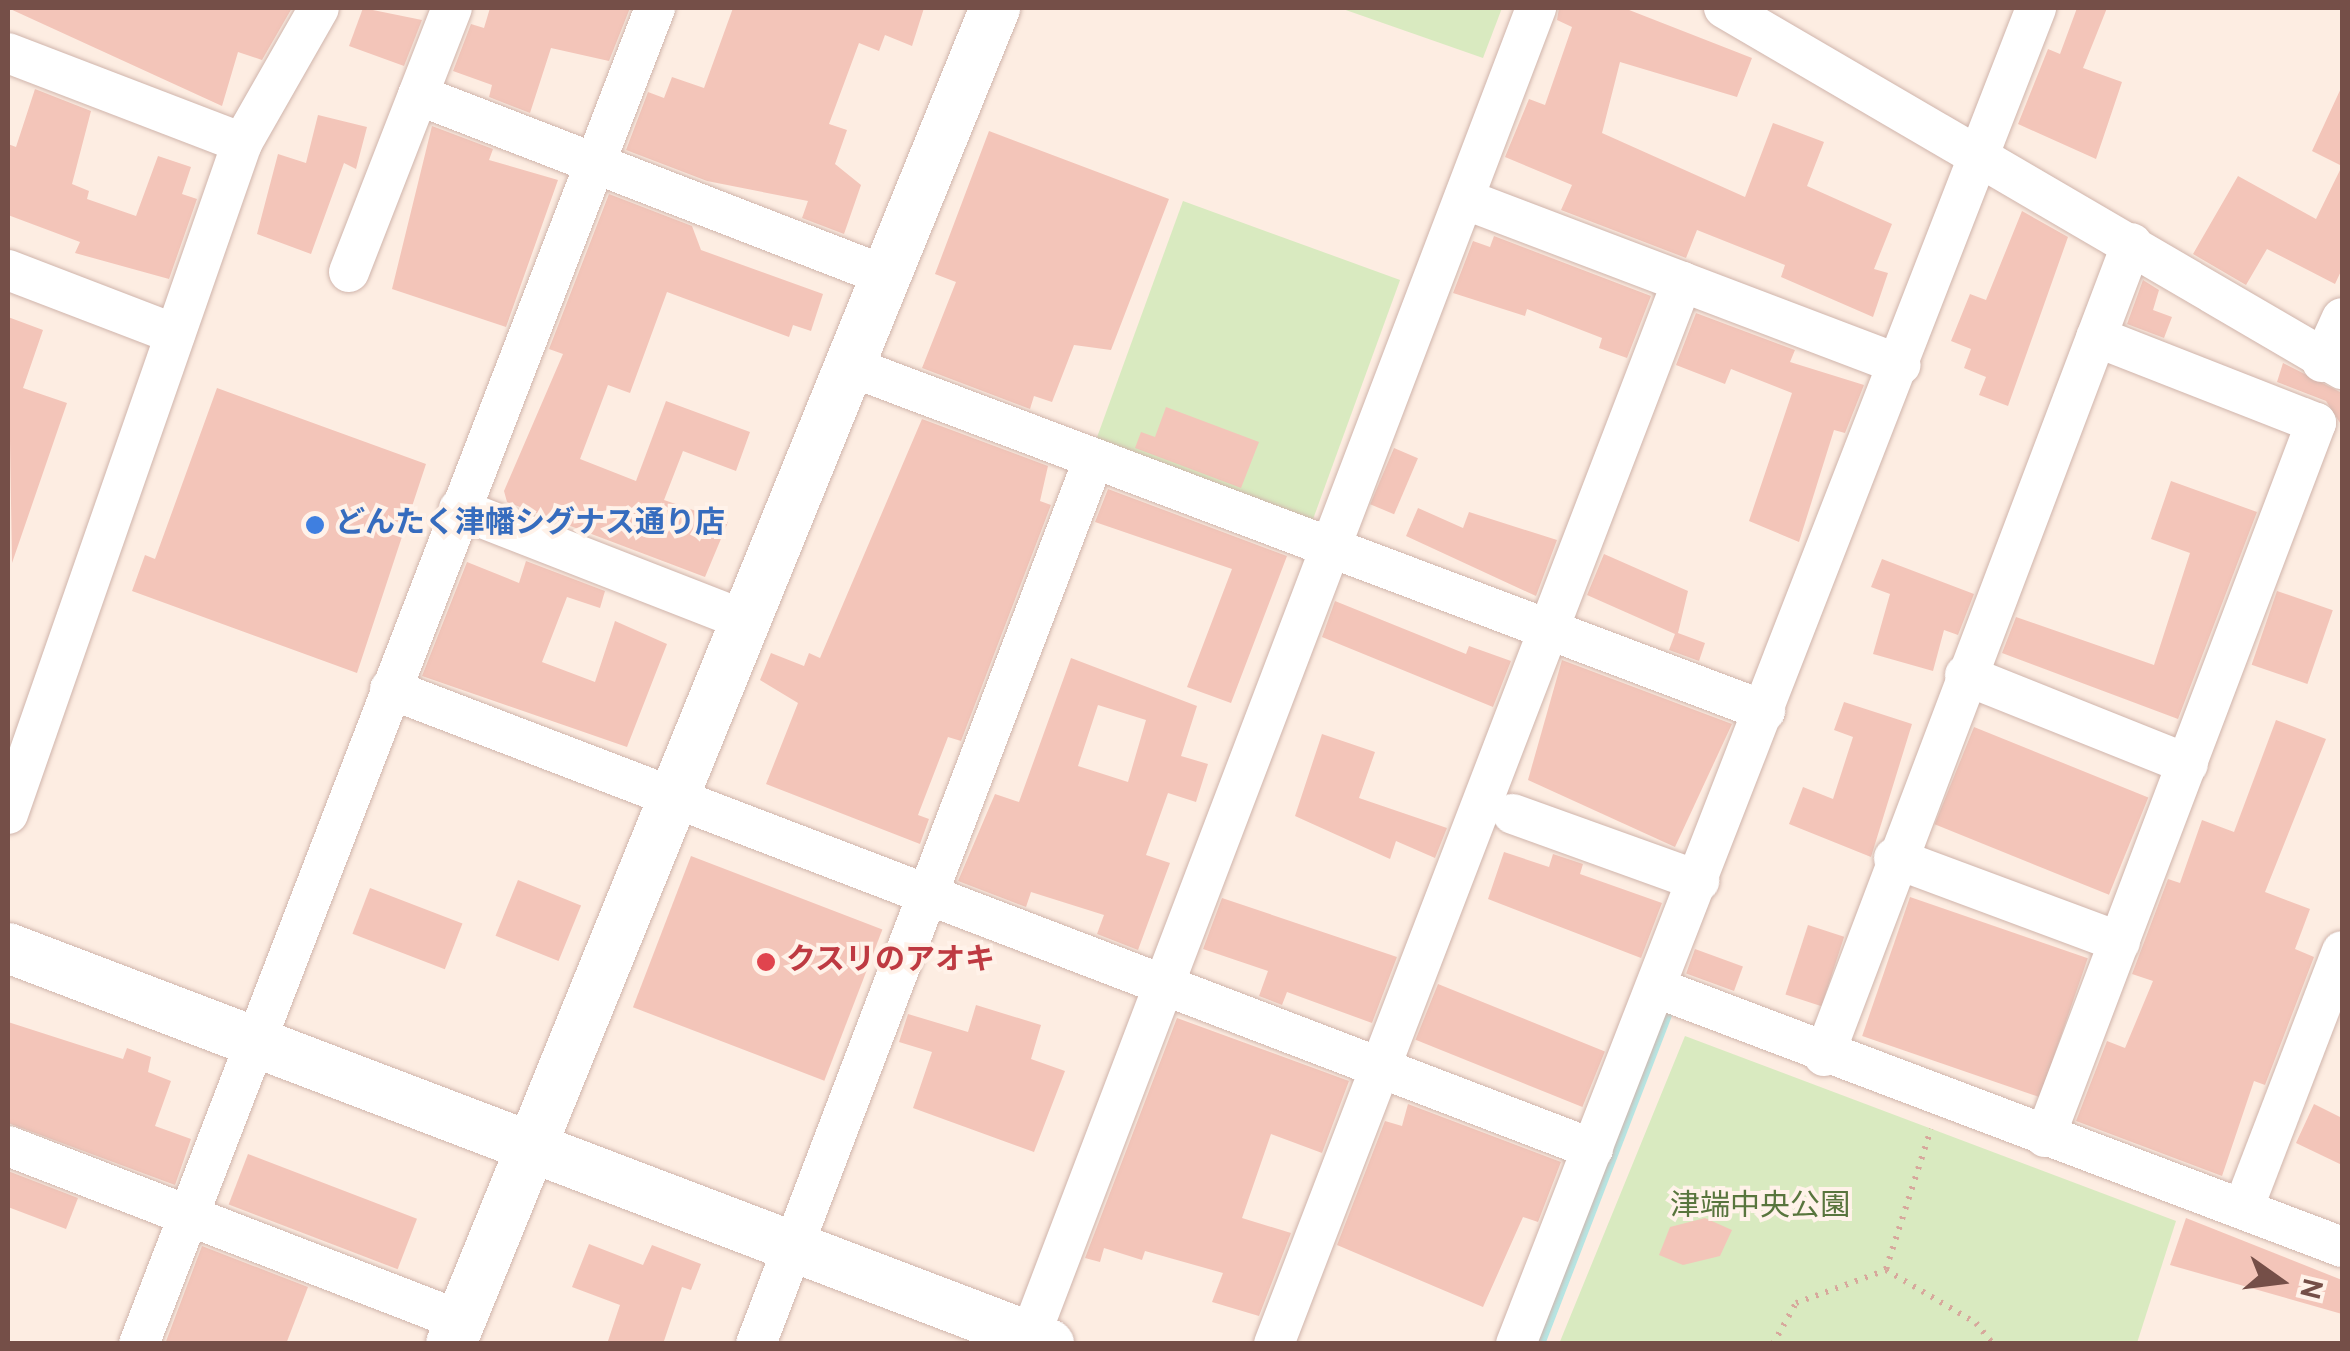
<!DOCTYPE html>
<meta charset="utf-8">
<style>
body{margin:0}
#map{position:relative;width:2350px;height:1351px;overflow:hidden;background:#fdede2;font-family:Overpass,"Noto Sans JP",sans-serif}
div>[style]{position:absolute}
.green>*{inset:0;background:#d9eac0;transform-origin:0 0}
.stream>*{height:10px;margin:-5px;padding:0 5px;transform-origin:5px;border-radius:5px;background:#b6e6e4}
.building>*{inset:0;background:#f3c5b9;transform-origin:0 0}
.path>*{height:6px;margin-top:-3px;transform-origin:0;background:repeating-linear-gradient(90deg,#d7a89c 0 2.5px,transparent 0 10.5px)}
.roads{filter:drop-shadow(0 0 2px #d0b5ac) drop-shadow(0 0 2px #d0b5ac)}
.minor>*{height:40px;margin:-20px;padding:0 20px;transform-origin:20px;border-radius:20px;background:#fff}
.tertiary>*{height:50px;margin:-25px;padding:0 25px;transform-origin:25px;border-radius:25px;background:#fff}
.dots>*{width:28px;height:28px;translate:-50% -50%;box-sizing:border-box;border:5px solid #fff2e9;border-radius:50%}
span{translate:-50% -50%;white-space:nowrap;text-align:center;line-height:1.15;-webkit-text-stroke:8px #fff2e9;paint-order:stroke}
.shop-label{font-size:30px;color:#366cbe;font-weight:700}
.left{translate:0 -50%;text-align:left}
.health-label{font-size:30px;color:#be3a42;font-weight:700}
.park-label{font-size:30px;color:#58753d}
.frame{position:absolute;inset:0;border:10px solid #754f48;pointer-events:none}
.north{position:absolute;left:2230px;top:1231px;width:100px;height:100px;-webkit-text-stroke:8px #fff2e9;paint-order:stroke;rotate:104deg;font-size:28px;font-weight:700;line-height:40px;text-align:center;color:#754f48}
.north::after{content:'';display:block;margin:auto;width:35px;height:45px;background:#754f48;clip-path:polygon(50% 0,100% 100%,50% 72%,0 100%)}
</style>
<div id="map">
<div class="green">
<i style="clip-path:polygon(1340px 8px,1502px 8px,1483px 58px)"></i>
<i style="left:1183px;top:201px;width:231px;height:262px;rotate:20deg"></i>
<i style="clip-path:polygon(1685px 1036px,2176px 1221px,2137px 1343px,1559px 1344px)"></i>
</div>
<div class="stream">
<i style="left:1540px;top:1344px;width:356px;rotate:-68.9deg"></i>
</div>
<div class="building">
<i style="clip-path:polygon(8px 8px,292px 8px,262px 60px,238px 52px,222px 106px)"></i>
<i style="clip-path:polygon(363px 8px,422px 20px,404px 66px,349px 46px)"></i>
<i style="clip-path:polygon(490px 8px,630px 8px,609px 61px,551px 48px,530px 113px,489px 97px,492px 85px,453px 71px,471px 24px,484px 28px)"></i>
<i style="clip-path:polygon(733px 8px,924px 8px,912px 46px,885px 35px,879px 51px,859px 43px,829px 124px,847px 130px,835px 164px,861px 185px,844px 234px,802px 218px,808px 201px,707px 181px,626px 150px,648px 92px,664px 98px,672px 77px,704px 88px)"></i>
<i style="clip-path:polygon(1559px 8px,1624px 8px,1752px 58px,1737px 97px,1620px 62px,1602px 133px,1745px 197px,1773px 123px,1824px 142px,1807px 186px,1892px 224px,1874px 269px,1888px 273px,1873px 317px,1781px 277px,1785px 265px,1697px 230px,1686px 258px,1561px 210px,1572px 185px,1505px 157px,1529px 99px,1545px 105px,1572px 27px,1557px 20px)"></i>
<i style="clip-path:polygon(2077px 8px,2107px 8px,2083px 68px,2122px 82px,2096px 159px,2018px 124px,2048px 49px,2060px 54px)"></i>
<i style="clip-path:polygon(2342px 86px,2342px 269px,2335px 284px,2267px 249px,2246px 285px,2193px 254px,2238px 176px,2316px 219px,2342px 166px,2312px 151px)"></i>
<i style="clip-path:polygon(35px 89px,91px 111px,72px 184px,89px 191px,87px 199px,136px 216px,158px 156px,191px 167px,182px 194px,197px 199px,169px 279px,75px 253px,80px 242px,8px 215px,8px 144px,16px 147px)"></i>
<i style="clip-path:polygon(318px 115px,367px 127px,356px 169px,344px 163px,311px 254px,257px 234px,278px 154px,306px 163px)"></i>
<i style="clip-path:polygon(432px 126px,493px 149px,489px 160px,558px 180px,506px 327px,392px 289px)"></i>
<i style="clip-path:polygon(989px 131px,1169px 199px,1111px 350px,1074px 345px,1052px 402px,1034px 396px,1030px 409px,922px 368px,956px 282px,935px 274px)"></i>
<i style="clip-path:polygon(609px 194px,692px 226px,701px 250px,823px 294px,811px 331px,793px 325px,789px 337px,667px 292px,630px 393px,608px 385px,580px 459px,636px 481px,666px 401px,750px 432px,736px 471px,683px 451px,664px 500px,728px 522px,705px 577px,507px 502px,504px 491px,563px 354px,549px 349px)"></i>
<i style="clip-path:polygon(2022px 211px,2068px 237px,2008px 406px,1979px 395px,1986px 377px,1964px 368px,1971px 349px,1951px 341px,1970px 294px,1986px 300px)"></i>
<i style="clip-path:polygon(1494px 236px,1651px 296px,1627px 358px,1599px 348px,1602px 338px,1527px 309px,1525px 316px,1453px 293px,1473px 241px,1490px 247px)"></i>
<i style="clip-path:polygon(2143px 280px,2159px 290px,2153px 310px,2172px 317px,2164px 338px,2127px 324px)"></i>
<i style="clip-path:polygon(1696px 313px,1795px 350px,1790px 362px,1864px 385px,1845px 433px,1834px 430px,1799px 542px,1749px 521px,1792px 393px,1731px 369px,1725px 384px,1676px 365px)"></i>
<i style="clip-path:polygon(8px 317px,43px 330px,23px 388px,67px 403px,12px 563px)"></i>
<i style="clip-path:polygon(2283px 363px,2342px 393px,2342px 426px,2326px 401px,2277px 382px)"></i>
<i style="clip-path:polygon(217px 388px,426px 464px,357px 673px,132px 591px,145px 555px,155px 559px)"></i>
<i style="clip-path:polygon(1166px 407px,1259px 442px,1241px 488px,1135px 448px,1141px 432px,1155px 437px)"></i>
<i style="clip-path:polygon(922px 419px,1048px 466px,1040px 501px,1051px 505px,961px 741px,948px 737px,918px 815px,929px 819px,920px 844px,766px 784px,798px 703px,760px 680px,771px 653px,804px 666px,809px 653px,820px 658px)"></i>
<i style="left:1394px;top:448px;width:26px;height:61px;rotate:23deg"></i>
<i style="clip-path:polygon(2171px 481px,2257px 512px,2178px 719px,2002px 653px,2016px 617px,2154px 665px,2190px 553px,2151px 539px)"></i>
<i style="clip-path:polygon(1108px 489px,1287px 556px,1231px 703px,1187px 687px,1232px 569px,1095px 522px)"></i>
<i style="clip-path:polygon(1418px 508px,1463px 528px,1469px 512px,1557px 540px,1536px 596px,1406px 536px)"></i>
<i style="clip-path:polygon(1604px 554px,1688px 591px,1678px 633px,1705px 643px,1699px 661px,1669px 650px,1675px 634px,1587px 595px)"></i>
<i style="clip-path:polygon(1882px 559px,1974px 594px,1958px 635px,1944px 630px,1933px 671px,1873px 654px,1890px 594px,1871px 587px)"></i>
<i style="clip-path:polygon(526px 561px,605px 591px,600px 608px,567px 597px,542px 662px,595px 682px,615px 621px,667px 644px,627px 747px,422px 676px,467px 562px,519px 583px)"></i>
<i style="left:2277px;top:591px;width:59px;height:78px;rotate:19deg"></i>
<i style="clip-path:polygon(1335px 601px,1466px 654px,1469px 646px,1511px 661px,1493px 707px,1322px 637px)"></i>
<i style="clip-path:polygon(evenodd,1071px 658px,1197px 706px,1181px 756px,1208px 764px,1196px 802px,1168px 793px,1146px 855px,1170px 863px,1138px 950px,1097px 934px,1104px 915px,1031px 892px,1026px 907px,958px 881px,995px 794px,1019px 802px,1071px 658px,1098px 705px,1146px 720px,1128px 782px,1078px 766px,1098px 705px)"></i>
<i style="clip-path:polygon(1562px 660px,1732px 724px,1675px 847px,1528px 780px)"></i>
<i style="clip-path:polygon(1844px 702px,1912px 724px,1871px 857px,1789px 824px,1803px 787px,1833px 799px,1853px 737px,1834px 730px)"></i>
<i style="clip-path:polygon(2276px 720px,2326px 739px,2265px 892px,2310px 909px,2295px 949px,2314px 957px,2265px 1085px,2254px 1081px,2222px 1176px,2076px 1121px,2107px 1041px,2125px 1048px,2153px 981px,2132px 974px,2168px 879px,2180px 883px,2202px 820px,2234px 832px)"></i>
<i style="left:1974px;top:727px;width:188px;height:105px;rotate:22deg"></i>
<i style="clip-path:polygon(1322px 734px,1375px 752px,1359px 798px,1447px 828px,1435px 858px,1396px 841px,1390px 859px,1295px 816px)"></i>
<i style="clip-path:polygon(1504px 852px,1549px 867px,1553px 854px,1583px 864px,1580px 874px,1662px 903px,1641px 958px,1488px 899px)"></i>
<i style="left:691px;top:856px;width:205px;height:162px;rotate:21deg"></i>
<i style="left:518px;top:880px;width:68px;height:60px;rotate:22deg"></i>
<i style="left:370px;top:888px;width:99px;height:49px;rotate:21deg"></i>
<i style="left:1910px;top:897px;width:188px;height:147px;rotate:19deg"></i>
<i style="clip-path:polygon(1222px 898px,1397px 957px,1372px 1023px,1287px 992px,1282px 1005px,1259px 996px,1268px 971px,1203px 949px)"></i>
<i style="left:1808px;top:925px;width:38px;height:73px;rotate:18deg"></i>
<i style="left:1695px;top:949px;width:51px;height:26px;rotate:20deg"></i>
<i style="left:1438px;top:984px;width:180px;height:60px;rotate:22deg"></i>
<i style="clip-path:polygon(976px 1005px,1041px 1025px,1031px 1059px,1065px 1071px,1034px 1152px,913px 1108px,932px 1052px,899px 1042px,908px 1014px,968px 1032px)"></i>
<i style="clip-path:polygon(1177px 1018px,1349px 1081px,1322px 1153px,1271px 1134px,1242px 1218px,1291px 1233px,1259px 1316px,1212px 1302px,1223px 1273px,1145px 1251px,1142px 1260px,1104px 1248px,1100px 1262px,1085px 1258px)"></i>
<i style="clip-path:polygon(8px 1022px,123px 1059px,127px 1048px,151px 1057px,148px 1072px,171px 1081px,155px 1126px,191px 1139px,175px 1185px,8px 1123px)"></i>
<i style="clip-path:polygon(1408px 1104px,1561px 1162px,1538px 1222px,1523px 1217px,1483px 1307px,1337px 1245px,1385px 1121px,1402px 1126px)"></i>
<i style="clip-path:polygon(2314px 1104px,2342px 1118px,2342px 1165px,2296px 1143px)"></i>
<i style="left:248px;top:1154px;width:181px;height:54px;rotate:21deg"></i>
<i style="clip-path:polygon(8px 1171px,78px 1198px,66px 1229px,8px 1207px)"></i>
<i style="clip-path:polygon(1705px 1218px,1732px 1230px,1720px 1256px,1683px 1265px,1659px 1255px,1670px 1227px)"></i>
<i style="clip-path:polygon(2186px 1218px,2342px 1280px,2342px 1314px,2170px 1265px)"></i>
<i style="clip-path:polygon(589px 1244px,643px 1265px,652px 1245px,701px 1264px,691px 1290px,682px 1287px,663px 1344px,607px 1344px,620px 1305px,572px 1287px)"></i>
<i style="clip-path:polygon(202px 1246px,308px 1287px,286px 1344px,165px 1344px)"></i>
</div>
<div class="path">
<i style="left:1886px;top:1269px;width:147px;rotate:-72.2deg"></i>
<i style="left:1773px;top:1344px;width:47px;rotate:-60.7deg"></i>
<i style="left:1796px;top:1303px;width:96px;rotate:-20.1deg"></i>
<i style="left:1886px;top:1270px;width:104px;rotate:30.5deg"></i>
<i style="left:1976px;top:1323px;width:27px;rotate:51deg"></i>
</div>
<div class="roads">
<div class="minor">
<i style="left:1724px;top:8px;width:716px;rotate:30.29deg"></i>
<i style="left:8px;top:53px;width:251px;rotate:21deg"></i>
<i style="left:418px;top:95px;width:502px;rotate:21.14deg"></i>
<i style="left:1464px;top:199px;width:467px;rotate:20.8deg"></i>
<i style="left:8px;top:270px;width:179px;rotate:21deg"></i>
<i style="left:349px;top:272px;width:283px;rotate:-68.7deg"></i>
<i style="left:2322px;top:362px;width:48px;rotate:-65.6deg"></i>
<i style="left:849px;top:366px;width:979px;rotate:20.64deg"></i>
<i style="left:459px;top:509px;width:306px;rotate:21.3deg"></i>
<i style="left:1965px;top:675px;width:240px;rotate:21.8deg"></i>
<i style="left:390px;top:689px;width:1288px;rotate:20.93deg"></i>
<i style="left:8px;top:814px;width:711px;rotate:-70.77deg"></i>
<i style="left:242px;top:143px;width:155px;rotate:-60.3deg"></i>
<i style="left:1513px;top:814px;width:198px;rotate:19.8deg"></i>
<i style="left:1894px;top:858px;width:241px;rotate:20.4deg"></i>
<i style="left:1657px;top:988px;width:732px;rotate:20.71deg"></i>
<i style="left:1824px;top:1056px;width:869px;rotate:-69.25deg"></i>
<i style="left:2045px;top:1137px;width:764px;rotate:-69.22deg"></i>
<i style="left:2316px;top:423px;width:236px;rotate:-158.6deg"></i>
<i style="left:8px;top:1146px;width:484px;rotate:21.1deg"></i>
<i style="left:2243px;top:1209px;width:276px;rotate:-69deg"></i>
<i style="left:139px;top:1344px;width:1432px;rotate:-68.88deg"></i>
<i style="left:756px;top:1344px;width:945px;rotate:-69.11deg"></i>
<i style="left:1027px;top:1344px;width:1430px;rotate:-69.14deg"></i>
<i style="left:1274px;top:1344px;width:1138px;rotate:-68.98deg"></i>
<i style="left:1516px;top:1344px;width:1434px;rotate:-68.73deg"></i>
</div>
<div class="tertiary">
<i style="left:8px;top:948px;width:1114px;rotate:20.83deg"></i>
<i style="left:451px;top:1344px;width:1443px;rotate:-67.84deg"></i>
</div>
</div>
<div class="dots">
<i style="left:315px;top:525px;background:#3f7fe0"></i>
<i style="left:766px;top:962px;background:#e0444e"></i>
</div>
<div class="shop-label">
<span class="left" style="left:335px;top:525px">どんたく津幡シグナス通り店</span>
</div>
<div class="health-label">
<span class="left" style="left:786px;top:962px">クスリのアオキ</span>
</div>
<div class="park-label">
<span style="left:1760px;top:1208px">津端中央公園</span>
</div>
<div class="frame"></div>
<div class="north">N</div>
</div>
